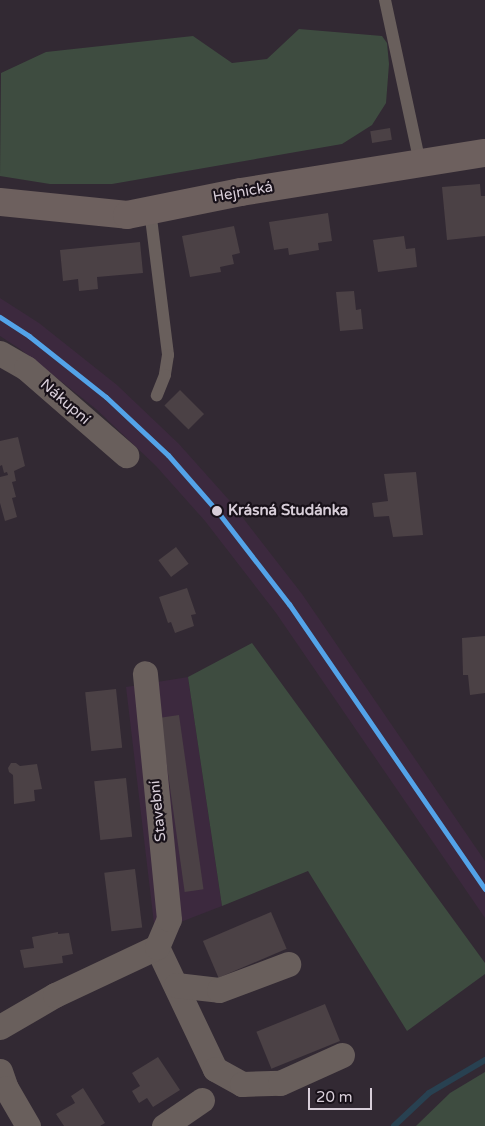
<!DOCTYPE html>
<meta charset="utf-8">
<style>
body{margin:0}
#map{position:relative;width:485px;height:1126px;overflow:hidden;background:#322933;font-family:"Varela Round",sans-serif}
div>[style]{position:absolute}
.built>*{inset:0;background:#3c293e}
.green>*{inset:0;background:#3e4c40}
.stream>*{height:6px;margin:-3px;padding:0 3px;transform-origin:3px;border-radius:3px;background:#284151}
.building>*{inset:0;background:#4b4145;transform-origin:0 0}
.service>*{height:12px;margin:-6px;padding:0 6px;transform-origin:6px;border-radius:6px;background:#695f5c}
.minor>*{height:25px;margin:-12.5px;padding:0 12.5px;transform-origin:12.5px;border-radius:12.5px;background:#695f5c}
.secondary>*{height:28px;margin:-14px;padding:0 14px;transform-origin:14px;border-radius:14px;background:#6d605e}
.rail-1>*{height:5px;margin:-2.5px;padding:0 2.5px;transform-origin:2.5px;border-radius:2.5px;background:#53a3e8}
.dots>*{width:14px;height:14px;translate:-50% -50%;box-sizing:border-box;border:2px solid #181119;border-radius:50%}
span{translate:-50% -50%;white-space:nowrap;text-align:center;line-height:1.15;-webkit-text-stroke:4.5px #181119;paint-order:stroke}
.street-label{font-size:15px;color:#d8ced9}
.stop-label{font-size:15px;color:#d8ced9;font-weight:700}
.left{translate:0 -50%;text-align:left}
.scale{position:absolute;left:308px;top:1088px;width:64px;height:22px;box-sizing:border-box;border:2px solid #d8ced9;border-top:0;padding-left:6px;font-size:15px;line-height:18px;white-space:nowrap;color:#d8ced9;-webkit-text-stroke:4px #181119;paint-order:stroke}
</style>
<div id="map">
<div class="built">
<i style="clip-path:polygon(0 298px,39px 323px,117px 385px,179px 444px,229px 500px,302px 594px,485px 861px,485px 918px,276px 613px,205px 521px,156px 466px,96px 409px,20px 349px,0 336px)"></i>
<i style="clip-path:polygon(188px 677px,222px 906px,155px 932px,126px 687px)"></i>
</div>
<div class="green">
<i style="clip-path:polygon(299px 29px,382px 36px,387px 43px,389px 64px,386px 103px,372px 125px,342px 144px,112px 184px,50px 184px,0 176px,1px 73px,46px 52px,193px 36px,232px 63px,267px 59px)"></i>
<i style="clip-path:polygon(252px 643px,485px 963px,485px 974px,407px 1031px,308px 871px,222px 906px,188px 677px)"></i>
<i style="clip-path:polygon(485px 1072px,485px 1126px,416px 1126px,450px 1093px)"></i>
</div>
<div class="stream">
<i style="left:394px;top:1126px;width:48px;rotate:-43.3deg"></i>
<i style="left:429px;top:1093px;width:65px;rotate:-30.5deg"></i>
</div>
<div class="building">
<i style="left:390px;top:128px;width:12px;height:20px;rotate:81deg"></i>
<i style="clip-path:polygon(480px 184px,481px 196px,485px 196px,485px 236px,447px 240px,442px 187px)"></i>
<i style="clip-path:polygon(328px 213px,332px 241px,318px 243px,319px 250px,289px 255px,288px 248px,274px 250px,269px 222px)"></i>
<i style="clip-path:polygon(234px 226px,240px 253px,232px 255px,234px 264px,220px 267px,221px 272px,190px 277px,182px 236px)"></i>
<i style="clip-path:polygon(404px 236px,406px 249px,415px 248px,417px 267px,378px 272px,373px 240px)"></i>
<i style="clip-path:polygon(140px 242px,143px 273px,97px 277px,98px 289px,79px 291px,78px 279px,63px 281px,60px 250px)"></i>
<i style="clip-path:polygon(354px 291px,356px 310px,361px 309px,363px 329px,340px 331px,336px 292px)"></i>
<i style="left:180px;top:390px;width:34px;height:22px;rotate:45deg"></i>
<i style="clip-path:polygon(18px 437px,25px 466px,14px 471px,16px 481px,12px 482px,16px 497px,12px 498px,17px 517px,5px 521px,0 503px,0 477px,8px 475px,7px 472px,4px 473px,2px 465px,0 466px,0 441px)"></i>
<i style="clip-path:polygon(416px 472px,423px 535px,393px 537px,389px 516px,374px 517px,372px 503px,388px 501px,384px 474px)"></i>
<i style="left:176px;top:547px;width:21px;height:22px;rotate:53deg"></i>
<i style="clip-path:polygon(187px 588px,196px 614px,191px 615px,194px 626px,175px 633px,171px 622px,168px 623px,159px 597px)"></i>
<i style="clip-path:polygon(485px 636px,485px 693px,470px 695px,468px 675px,463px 675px,462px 638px)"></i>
<i style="left:116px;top:689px;width:59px;height:31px;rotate:84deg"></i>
<i style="left:179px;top:715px;width:176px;height:19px;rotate:82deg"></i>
<i style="clip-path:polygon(11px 763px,16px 763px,20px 766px,37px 764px,42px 789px,34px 790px,35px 801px,14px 804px,13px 775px,9px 772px,8px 768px)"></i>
<i style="left:126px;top:778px;width:59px;height:32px;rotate:84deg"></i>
<i style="left:135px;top:869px;width:59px;height:31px;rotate:83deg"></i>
<i style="left:271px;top:912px;width:40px;height:74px;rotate:67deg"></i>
<i style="clip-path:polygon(58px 932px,58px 934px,69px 933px,73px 954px,62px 956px,63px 963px,24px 968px,20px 950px,34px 948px,32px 937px)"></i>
<i style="left:325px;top:1004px;width:40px;height:74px;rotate:68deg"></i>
<i style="clip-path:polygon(158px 1057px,180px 1090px,153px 1107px,147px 1098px,139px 1103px,132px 1091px,140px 1086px,132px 1073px)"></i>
<i style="clip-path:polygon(83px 1088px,105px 1123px,100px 1126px,64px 1126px,56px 1114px,75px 1103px,71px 1096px)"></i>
</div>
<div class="service">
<i style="left:385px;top:0;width:167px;rotate:77.9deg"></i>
<i style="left:150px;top:210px;width:146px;rotate:82.9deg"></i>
<i style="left:168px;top:355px;width:20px;rotate:99deg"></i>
<i style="left:165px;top:375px;width:22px;rotate:112deg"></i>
</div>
<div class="minor">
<i style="left:0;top:353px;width:30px;rotate:30deg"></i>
<i style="left:26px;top:368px;width:133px;rotate:41deg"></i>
<i style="left:157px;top:947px;width:135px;rotate:64.6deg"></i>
<i style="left:215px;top:1069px;width:31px;rotate:29deg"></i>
<i style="left:242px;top:1084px;width:38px;rotate:-2deg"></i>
<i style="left:280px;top:1083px;width:68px;rotate:-24.3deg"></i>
<i style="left:176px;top:985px;width:43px;rotate:6.6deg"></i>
<i style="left:219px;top:990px;width:74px;rotate:-20.6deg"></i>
<i style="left:0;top:1027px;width:64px;rotate:-30.2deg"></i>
<i style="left:55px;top:995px;width:113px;rotate:-25.2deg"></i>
<i style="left:157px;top:947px;width:30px;rotate:-67deg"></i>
<i style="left:169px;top:919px;width:247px;rotate:-95.6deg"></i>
<i style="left:0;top:1071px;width:18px;rotate:71deg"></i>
<i style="left:6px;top:1088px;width:44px;rotate:59.9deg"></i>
<i style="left:164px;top:1126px;width:46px;rotate:-34.4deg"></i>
</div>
<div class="secondary">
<i style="left:0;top:202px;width:128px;rotate:5.8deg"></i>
<i style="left:127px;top:215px;width:116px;rotate:-11.4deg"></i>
<i style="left:241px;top:192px;width:247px;rotate:-9.1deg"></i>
</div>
<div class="rail-1">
<i style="left:0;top:317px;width:35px;rotate:33deg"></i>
<i style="left:29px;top:336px;width:98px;rotate:38.4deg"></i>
<i style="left:106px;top:397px;width:85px;rotate:43.1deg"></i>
<i style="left:168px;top:455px;width:74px;rotate:48.8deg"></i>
<i style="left:217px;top:511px;width:118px;rotate:52.3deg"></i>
<i style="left:289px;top:604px;width:346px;rotate:55.5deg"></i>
</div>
<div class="dots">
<i style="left:217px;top:511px;background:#d8ced9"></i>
</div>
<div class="street-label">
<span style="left:243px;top:192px;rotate:-10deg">Hejnická</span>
<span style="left:65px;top:402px;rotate:41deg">Nákupní</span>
<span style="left:158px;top:811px;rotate:-96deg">Stavební</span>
</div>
<div class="stop-label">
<span class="left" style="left:228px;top:511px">Krásná Studánka</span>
</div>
<div class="scale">20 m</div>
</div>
